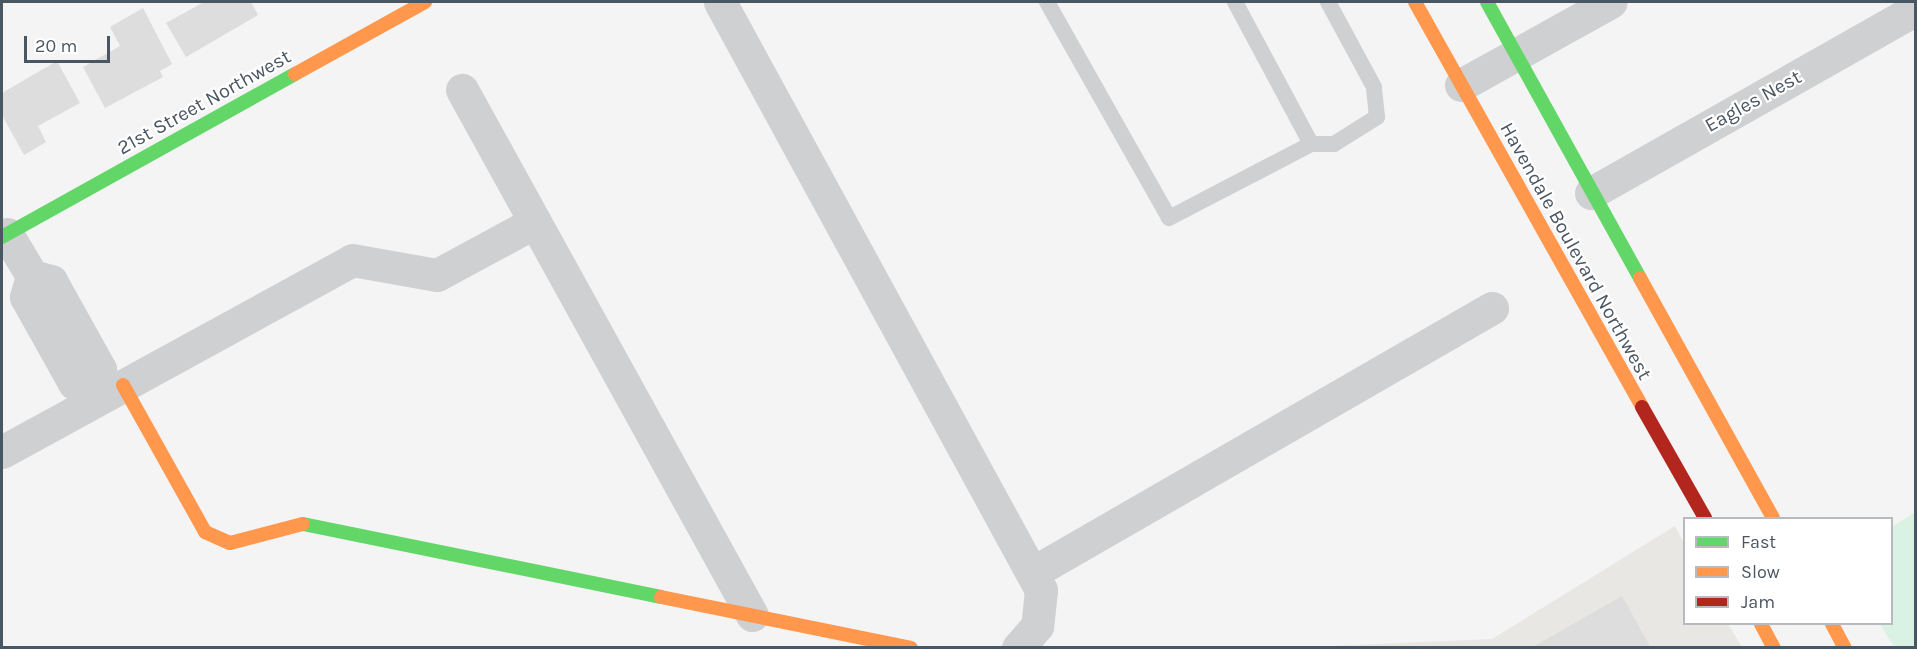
<!DOCTYPE html>
<style>
body{margin:0}
#map{position:relative;width:1917px;height:649px;overflow:hidden;background:#f4f4f4;font-family:Karla,sans-serif}
div>[style]{position:absolute}
.commercial>*{inset:0;background:#e8e7e3}
.green>*{inset:0;background:#d9f2e3}
.building>*{inset:0;background:#ddddde}
.lane>*{height:16px;margin:-8px;padding:0 8px;transform-origin:8px;border-radius:8px;background:#ced0d2}
.street>*{height:33px;margin:-16.5px;padding:0 16.5px;transform-origin:16.5px;border-radius:16.5px;background:#ced0d2}
.fast>*{height:14px;margin:-7px;padding:0 7px;transform-origin:7px;border-radius:7px;background:#63d668}
.slow>*{height:14px;margin:-7px;padding:0 7px;transform-origin:7px;border-radius:7px;background:#ff974d}
.jam>*{height:14px;margin:-7px;padding:0 7px;transform-origin:7px;border-radius:7px;background:#b3261e}
span{translate:-50% -50%;white-space:nowrap;text-align:center;line-height:1.15;-webkit-text-stroke:4.5px #fff;paint-order:stroke}
.street-label{font-size:20px;color:#4a5661}
.frame{position:absolute;inset:0;border:3px solid #4a5661;pointer-events:none}
.legend{position:absolute;left:1683px;top:517px;width:210px;height:108px;box-sizing:border-box;background:#fff;border:2px solid #b7bbc0;margin:0;padding:8px 10px;list-style:none;font-size:18px;color:#4a5661}
.legend li{display:flex;align-items:center;gap:12px;height:30px}
.legend b{width:30px;border:2px solid #b7bbc0}
.scale{position:absolute;left:24px;top:36px;width:86px;height:27px;box-sizing:border-box;border:3px solid #4a5661;border-top:0;padding-left:8px;font-size:18px;line-height:21px;white-space:nowrap;color:#4a5661;-webkit-text-stroke:4px #fff;paint-order:stroke}
</style>
<div id="map">
<div class="commercial">
<i style="clip-path:polygon(1675px 526px,1684px 544px,1684px 624px,1728px 624px,1742px 647px,1285px 648px,1492px 639px)"></i>
</div>
<div class="green">
<i style="clip-path:polygon(1915px 512px,1915px 647px,1894px 647px,1880px 624px,1892px 624px,1892px 527px)"></i>
</div>
<div class="building">
<i style="clip-path:polygon(204px 2px,251px 2px,258px 15px,186px 57px,166px 23px)"></i>
<i style="clip-path:polygon(143px 8px,172px 64px,160px 71px,163px 77px,105px 108px,83px 67px,120px 46px,110px 27px)"></i>
<i style="clip-path:polygon(57px 61px,80px 103px,38px 126px,46px 142px,24px 155px,2px 115px,2px 93px)"></i>
<i style="clip-path:polygon(1622px 596px,1651px 648px,1531px 648px)"></i>
</div>
<div class="lane">
<i style="left:1047px;top:2px;width:248px;rotate:60.5deg"></i>
<i style="left:1169px;top:218px;width:160px;rotate:-27.5deg"></i>
<i style="left:1311px;top:144px;width:23px"></i>
<i style="left:1334px;top:144px;width:51px;rotate:-32.1deg"></i>
<i style="left:1377px;top:117px;width:30px;rotate:-96deg"></i>
<i style="left:1374px;top:87px;width:97px;rotate:-118.4deg"></i>
<i style="left:1235px;top:2px;width:161px;rotate:61.8deg"></i>
</div>
<div class="street">
<i style="left:720px;top:2px;width:670px;rotate:61.37deg"></i>
<i style="left:1041px;top:590px;width:36px;rotate:96deg"></i>
<i style="left:1037px;top:626px;width:29px;rotate:131deg"></i>
<i style="left:1461px;top:85px;width:171px;rotate:-29deg"></i>
<i style="left:1591px;top:193px;width:373px;rotate:-29.5deg"></i>
<i style="left:535px;top:222px;width:449px;rotate:61.1deg"></i>
<i style="left:7px;top:234px;width:49px;rotate:59.2deg"></i>
<i style="left:32px;top:276px;width:20px;rotate:15deg"></i>
<i style="left:51px;top:281px;width:101px;rotate:60.9deg"></i>
<i style="left:100px;top:369px;width:21px;rotate:113deg"></i>
<i style="left:32px;top:276px;width:22px;rotate:106deg"></i>
<i style="left:26px;top:297px;width:98px;rotate:60.8deg"></i>
<i style="left:74px;top:383px;width:19px;rotate:16deg"></i>
<i style="left:92px;top:388px;width:12px;rotate:59deg"></i>
<i style="left:2px;top:452px;width:399px;rotate:-28.7deg"></i>
<i style="left:352px;top:260px;width:86px;rotate:10deg"></i>
<i style="left:437px;top:275px;width:111px;rotate:-28.4deg"></i>
<i style="left:535px;top:222px;width:151px;rotate:-118.9deg"></i>
<i style="left:1032px;top:573px;width:531px;rotate:-29.95deg"></i>
</div>
<div class="fast">
<i style="left:1487px;top:2px;width:316px;rotate:61deg"></i>
<i style="left:2px;top:237px;width:335px;rotate:-29.1deg"></i>
<i style="left:303px;top:524px;width:365px;rotate:11.5deg"></i>
</div>
<div class="slow">
<i style="left:1415px;top:2px;width:464px;rotate:60.7deg"></i>
<i style="left:295px;top:74px;width:149px;rotate:-29deg"></i>
<i style="left:1640px;top:278px;width:274px;rotate:61deg"></i>
<i style="left:123px;top:385px;width:168px;rotate:60.8deg"></i>
<i style="left:205px;top:532px;width:27px;rotate:24deg"></i>
<i style="left:230px;top:543px;width:75px;rotate:-14.6deg"></i>
<i style="left:661px;top:597px;width:255px;rotate:11.5deg"></i>
<i style="left:1761px;top:624px;width:27px;rotate:62deg"></i>
<i style="left:1832px;top:624px;width:27px;rotate:62deg"></i>
</div>
<div class="jam">
<i style="left:1642px;top:407px;width:128px;rotate:60.4deg"></i>
</div>
<div class="street-label">
<span style="left:1753px;top:101px;rotate:-29deg">Eagles Nest</span>
<span style="left:204px;top:102px;rotate:-29deg">21st Street Northwest</span>
<span style="left:1576px;top:251px;rotate:61deg">Havendale Boulevard Northwest</span>
</div>
<div class="frame"></div>
<ul class="legend">
<li><b style="height:8px;background:#63d668"></b>Fast</li>
<li><b style="height:8px;background:#ff974d"></b>Slow</li>
<li><b style="height:8px;background:#b3261e"></b>Jam</li>
</ul>
<div class="scale">20 m</div>
</div>
